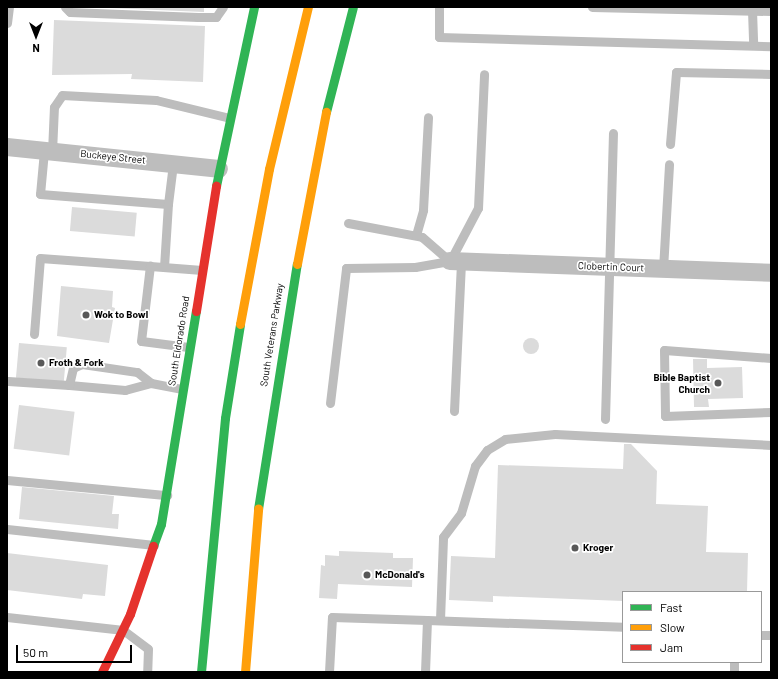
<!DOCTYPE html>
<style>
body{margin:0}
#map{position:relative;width:778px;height:679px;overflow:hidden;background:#fff;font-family:Barlow,sans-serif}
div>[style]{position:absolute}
.building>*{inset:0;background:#dbdbdb;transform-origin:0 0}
.round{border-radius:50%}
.lane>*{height:9px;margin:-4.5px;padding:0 4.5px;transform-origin:4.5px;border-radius:4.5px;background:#bdbdbd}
.street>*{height:18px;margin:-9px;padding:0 9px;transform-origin:9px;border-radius:9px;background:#bdbdbd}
.fast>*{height:9px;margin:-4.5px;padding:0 4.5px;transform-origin:4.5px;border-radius:4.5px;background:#30b455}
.slow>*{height:9px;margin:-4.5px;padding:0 4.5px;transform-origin:4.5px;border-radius:4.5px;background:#ff9f0a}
.jam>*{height:9px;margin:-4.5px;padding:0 4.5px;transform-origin:4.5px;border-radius:4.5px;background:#e5322d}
.dots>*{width:11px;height:11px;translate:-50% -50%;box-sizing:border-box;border:2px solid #fff;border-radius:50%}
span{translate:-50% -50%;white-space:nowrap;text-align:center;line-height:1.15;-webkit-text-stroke:3.5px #fff;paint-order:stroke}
.street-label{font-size:10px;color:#000}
.poi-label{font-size:10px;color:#000;font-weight:700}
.left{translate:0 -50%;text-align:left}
.right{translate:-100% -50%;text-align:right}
.frame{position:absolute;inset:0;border:8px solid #000;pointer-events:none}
.legend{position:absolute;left:622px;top:591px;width:140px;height:72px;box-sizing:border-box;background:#fff;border:1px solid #999;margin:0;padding:5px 7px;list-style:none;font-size:12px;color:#000}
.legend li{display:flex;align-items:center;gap:8px;height:20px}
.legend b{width:20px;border:1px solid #999}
.north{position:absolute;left:16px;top:16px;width:40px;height:40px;-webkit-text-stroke:3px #fff;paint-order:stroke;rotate:180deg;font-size:11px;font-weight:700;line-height:16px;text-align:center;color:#000}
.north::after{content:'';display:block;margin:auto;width:14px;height:18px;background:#000;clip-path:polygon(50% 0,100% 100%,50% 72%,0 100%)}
.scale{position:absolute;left:16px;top:645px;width:116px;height:18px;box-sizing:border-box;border:2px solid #000;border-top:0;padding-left:5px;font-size:12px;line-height:14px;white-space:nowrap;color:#000;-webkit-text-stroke:3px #fff;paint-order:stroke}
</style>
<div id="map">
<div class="building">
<i style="clip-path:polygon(86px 7px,204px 7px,204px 12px)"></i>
<i style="clip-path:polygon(54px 20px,205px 26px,203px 82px,131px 79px,132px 74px,52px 75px)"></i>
<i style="left:72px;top:207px;width:65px;height:24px;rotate:5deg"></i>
<i style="clip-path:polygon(61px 286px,113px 291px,112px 307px,115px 308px,109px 343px,57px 336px)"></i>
<i class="round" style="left:523px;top:338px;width:16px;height:16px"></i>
<i style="left:19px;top:343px;width:48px;height:35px;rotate:5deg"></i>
<i style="clip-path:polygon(693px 359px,707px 359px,707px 368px,742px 367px,743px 398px,708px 399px,709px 407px,694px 407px)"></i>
<i style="left:19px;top:405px;width:56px;height:44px;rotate:7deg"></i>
<i style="clip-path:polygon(624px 444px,631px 444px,657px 471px,656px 504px,708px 506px,706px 552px,748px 553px,747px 592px,623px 592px,623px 601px,493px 596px,493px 602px,449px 600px,451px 556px,495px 558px,498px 465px,623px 469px)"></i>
<i style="clip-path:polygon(22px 487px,114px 496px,112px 514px,119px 514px,118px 529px,19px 519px)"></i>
<i style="clip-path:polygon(339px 551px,393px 553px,393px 558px,413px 558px,412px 587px,338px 584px,337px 599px,319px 598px,321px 565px,325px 566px,325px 555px,339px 556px)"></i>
<i style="clip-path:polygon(7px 553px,108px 565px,105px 596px,83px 594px,82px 599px,7px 590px)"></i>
</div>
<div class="lane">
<i style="left:65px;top:7px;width:7px;rotate:45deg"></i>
<i style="left:70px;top:12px;width:128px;rotate:2.2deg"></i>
<i style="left:198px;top:17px;width:18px"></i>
<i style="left:216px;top:17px;width:12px;rotate:-55deg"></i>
<i style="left:439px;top:7px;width:30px;rotate:90deg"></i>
<i style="left:439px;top:37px;width:332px;rotate:1.6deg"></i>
<i style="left:592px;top:7px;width:179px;rotate:1.3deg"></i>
<i style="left:752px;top:10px;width:35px;rotate:88deg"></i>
<i style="left:7px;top:23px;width:16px;rotate:-83deg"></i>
<i style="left:670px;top:144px;width:72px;rotate:-85.2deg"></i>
<i style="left:676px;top:72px;width:95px;rotate:1.2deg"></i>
<i style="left:44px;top:151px;width:43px;rotate:95.3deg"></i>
<i style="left:40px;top:194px;width:128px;rotate:4.5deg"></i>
<i style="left:168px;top:204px;width:40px;rotate:-82.9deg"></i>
<i style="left:52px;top:152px;width:45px;rotate:-87.5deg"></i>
<i style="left:54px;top:107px;width:14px;rotate:-56deg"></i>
<i style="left:62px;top:95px;width:94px;rotate:3deg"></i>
<i style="left:156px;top:100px;width:76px;rotate:13.7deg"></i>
<i style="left:348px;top:223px;width:75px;rotate:10.7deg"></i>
<i style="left:422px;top:237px;width:37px;rotate:41deg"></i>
<i style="left:416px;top:235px;width:26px;rotate:-74deg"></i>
<i style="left:423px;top:210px;width:93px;rotate:-86.9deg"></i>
<i style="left:450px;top:261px;width:60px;rotate:-62.2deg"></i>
<i style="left:478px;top:208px;width:134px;rotate:-87.4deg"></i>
<i style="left:164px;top:267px;width:63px;rotate:-86.4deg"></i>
<i style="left:663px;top:269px;width:105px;rotate:-86.7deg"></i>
<i style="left:34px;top:334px;width:76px;rotate:-85.5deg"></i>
<i style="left:40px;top:258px;width:110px;rotate:4.2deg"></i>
<i style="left:188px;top:347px;width:47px;rotate:-172.7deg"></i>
<i style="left:141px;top:341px;width:76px;rotate:-83.2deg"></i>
<i style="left:150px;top:266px;width:52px;rotate:4.4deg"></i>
<i style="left:771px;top:358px;width:107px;rotate:-175.7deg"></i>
<i style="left:664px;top:350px;width:66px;rotate:89.1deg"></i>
<i style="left:665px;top:416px;width:106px;rotate:-2.2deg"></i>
<i style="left:8px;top:381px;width:61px;rotate:3.8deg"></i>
<i style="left:151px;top:383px;width:27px;rotate:165deg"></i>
<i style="left:125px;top:390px;width:56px;rotate:-174.9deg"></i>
<i style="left:69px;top:385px;width:17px;rotate:-77deg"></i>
<i style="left:73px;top:368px;width:10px;rotate:-24deg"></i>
<i style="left:82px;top:364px;width:56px;rotate:8.3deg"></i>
<i style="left:137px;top:372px;width:18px;rotate:38deg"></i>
<i style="left:151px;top:383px;width:32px;rotate:11deg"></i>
<i style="left:330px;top:403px;width:136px;rotate:-83.2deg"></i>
<i style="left:346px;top:268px;width:69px;rotate:-0.8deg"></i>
<i style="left:415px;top:267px;width:36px;rotate:-10deg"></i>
<i style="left:454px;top:411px;width:150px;rotate:-87.3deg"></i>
<i style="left:605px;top:419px;width:286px;rotate:-88.4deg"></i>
<i style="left:7px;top:480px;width:161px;rotate:5.4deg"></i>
<i style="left:7px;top:529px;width:148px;rotate:6.2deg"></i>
<i style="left:7px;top:617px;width:117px;rotate:6.4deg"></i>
<i style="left:123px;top:630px;width:31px;rotate:37deg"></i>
<i style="left:148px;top:649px;width:23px;rotate:92deg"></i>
<i style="left:440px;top:620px;width:83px;rotate:-87.9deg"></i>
<i style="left:443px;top:537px;width:30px;rotate:-53deg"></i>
<i style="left:461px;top:513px;width:49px;rotate:-73.4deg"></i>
<i style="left:475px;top:466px;width:20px;rotate:-53deg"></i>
<i style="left:487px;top:450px;width:21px;rotate:-31deg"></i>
<i style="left:505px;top:439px;width:50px;rotate:-5.7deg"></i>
<i style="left:555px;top:434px;width:216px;rotate:2.9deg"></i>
<i style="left:761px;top:635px;width:10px"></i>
<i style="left:329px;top:672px;width:55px;rotate:-86.9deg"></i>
<i style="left:332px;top:617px;width:95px;rotate:1.8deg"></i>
<i style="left:425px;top:672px;width:52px;rotate:-87.8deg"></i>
<i style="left:427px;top:620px;width:196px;rotate:2deg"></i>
<i style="left:734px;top:672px;width:10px;rotate:-90deg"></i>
</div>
<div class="street">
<i style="left:7px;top:147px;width:213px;rotate:5.9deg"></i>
<i style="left:450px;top:261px;width:321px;rotate:2.1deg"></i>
</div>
<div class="fast">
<i style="left:326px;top:112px;width:108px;rotate:-75.6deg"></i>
<i style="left:216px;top:186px;width:183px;rotate:-78deg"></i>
<i style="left:258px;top:509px;width:248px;rotate:-81deg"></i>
<i style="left:153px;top:546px;width:23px;rotate:-70deg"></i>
<i style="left:161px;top:524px;width:216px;rotate:-80.7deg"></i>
<i style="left:201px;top:672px;width:255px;rotate:-84.6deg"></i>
<i style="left:225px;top:418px;width:95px;rotate:-80.9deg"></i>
</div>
<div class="slow">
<i style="left:297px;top:264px;width:155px;rotate:-79.2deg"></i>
<i style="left:240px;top:324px;width:158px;rotate:-79.4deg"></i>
<i style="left:269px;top:169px;width:167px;rotate:-76.5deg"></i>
<i style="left:245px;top:672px;width:164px;rotate:-85.4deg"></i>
</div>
<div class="jam">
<i style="left:196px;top:311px;width:127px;rotate:-80.9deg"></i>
<i style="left:102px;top:672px;width:64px;rotate:-64.2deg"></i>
<i style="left:130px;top:614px;width:72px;rotate:-71.3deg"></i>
</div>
<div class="dots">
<i style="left:86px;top:315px;background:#595959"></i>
<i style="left:41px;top:363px;background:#595959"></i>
<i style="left:718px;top:383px;background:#595959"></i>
<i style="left:575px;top:548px;background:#595959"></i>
<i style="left:367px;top:575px;background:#595959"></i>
</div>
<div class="street-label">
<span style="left:113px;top:157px;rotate:6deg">Buckeye Street</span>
<span style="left:611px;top:267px;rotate:2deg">Clobertin Court</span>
<span style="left:272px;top:335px;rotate:-81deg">South Veterans Parkway</span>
<span style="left:179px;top:341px;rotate:-81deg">South Eldorado Road</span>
</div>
<div class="poi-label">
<span class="left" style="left:94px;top:315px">Wok to Bowl</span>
<span class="left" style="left:49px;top:363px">Froth &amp; Fork</span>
<span class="right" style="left:710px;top:383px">Bible Baptist<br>Church</span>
<span class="left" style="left:583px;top:548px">Kroger</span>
<span class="left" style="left:375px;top:575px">McDonald's</span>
</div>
<div class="frame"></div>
<ul class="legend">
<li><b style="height:5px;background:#30b455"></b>Fast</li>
<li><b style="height:5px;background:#ff9f0a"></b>Slow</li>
<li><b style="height:5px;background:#e5322d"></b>Jam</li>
</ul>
<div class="north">N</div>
<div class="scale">50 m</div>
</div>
